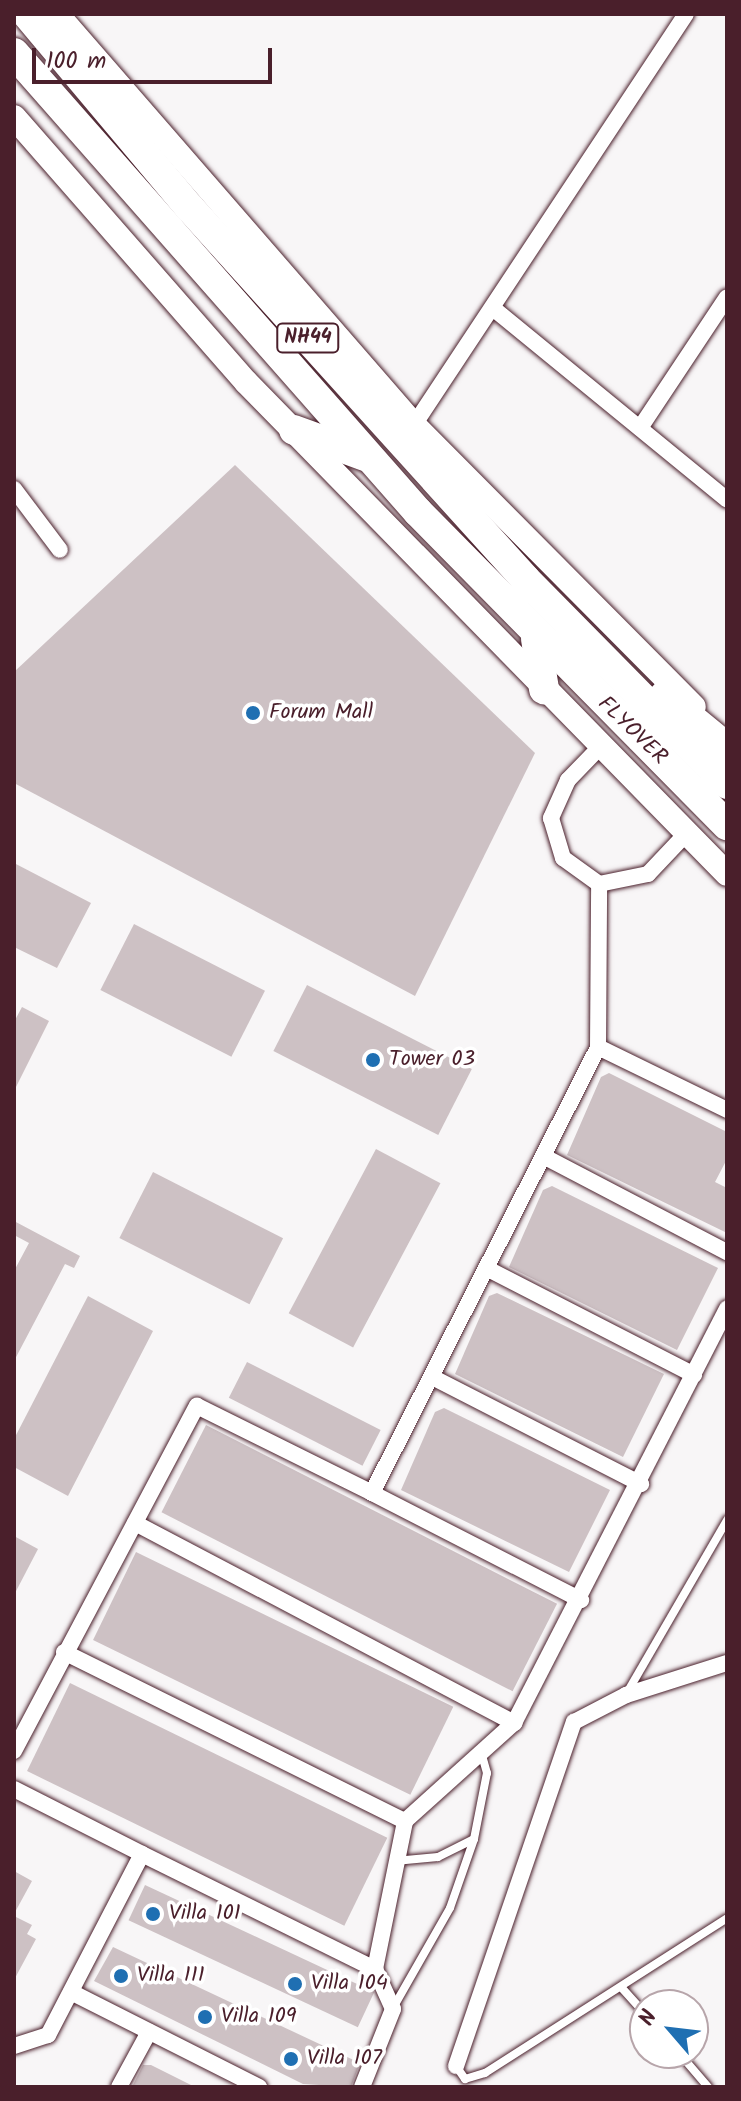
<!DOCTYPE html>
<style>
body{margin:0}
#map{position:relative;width:741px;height:2101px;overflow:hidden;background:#f8f6f7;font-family:Kalam,sans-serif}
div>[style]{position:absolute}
.building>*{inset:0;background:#cdc1c4;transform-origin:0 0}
.roads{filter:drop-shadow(0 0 2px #4a1f2b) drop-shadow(0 0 2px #4a1f2b)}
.lane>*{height:8px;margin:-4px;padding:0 4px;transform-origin:4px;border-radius:4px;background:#fff}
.street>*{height:16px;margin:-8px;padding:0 8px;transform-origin:8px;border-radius:8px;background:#fff}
.secondary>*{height:24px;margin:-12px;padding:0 12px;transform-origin:12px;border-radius:12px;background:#fff}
.highway>*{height:30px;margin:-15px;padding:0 15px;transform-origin:15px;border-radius:15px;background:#fff}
.dots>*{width:22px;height:22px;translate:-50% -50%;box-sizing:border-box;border:4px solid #fff;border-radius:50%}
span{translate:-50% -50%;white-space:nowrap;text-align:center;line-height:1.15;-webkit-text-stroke:7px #fff;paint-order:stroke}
.shield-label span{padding:2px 6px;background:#fff;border:2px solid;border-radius:6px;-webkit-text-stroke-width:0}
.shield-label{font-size:20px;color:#4a1f2b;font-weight:700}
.poi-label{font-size:22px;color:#4a1f2b}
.left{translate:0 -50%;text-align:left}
.street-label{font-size:22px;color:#4a1f2b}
.frame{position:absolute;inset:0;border:16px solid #4a1f2b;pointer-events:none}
.north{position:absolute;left:629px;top:1989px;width:80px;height:80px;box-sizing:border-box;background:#fff;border:2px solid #b7a5aa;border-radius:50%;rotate:298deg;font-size:22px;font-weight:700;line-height:32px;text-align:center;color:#4a1f2b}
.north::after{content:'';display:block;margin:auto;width:28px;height:36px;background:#1f6fb2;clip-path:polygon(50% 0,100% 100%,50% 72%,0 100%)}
.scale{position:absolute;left:32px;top:48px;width:240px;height:36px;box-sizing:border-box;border:4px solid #4a1f2b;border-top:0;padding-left:10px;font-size:24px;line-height:28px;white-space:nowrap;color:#4a1f2b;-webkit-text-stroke:6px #fff;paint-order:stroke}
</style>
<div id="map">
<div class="building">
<i style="clip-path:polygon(235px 465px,535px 753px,415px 996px,14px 783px,14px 672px)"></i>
<i style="clip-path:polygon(14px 863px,91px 903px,57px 968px,14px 947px)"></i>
<i style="left:134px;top:924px;width:147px;height:74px;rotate:27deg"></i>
<i style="left:307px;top:985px;width:185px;height:74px;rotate:27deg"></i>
<i style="clip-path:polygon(22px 1007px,49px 1021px,14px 1091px,14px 1022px)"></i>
<i style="clip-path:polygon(609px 1073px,727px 1132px,727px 1159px,715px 1182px,727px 1188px,727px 1233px,567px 1155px,601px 1077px)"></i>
<i style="left:376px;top:1149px;width:73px;height:186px;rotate:28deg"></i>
<i style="left:153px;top:1172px;width:146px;height:74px;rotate:27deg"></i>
<i style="clip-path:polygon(552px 1186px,718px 1268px,677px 1350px,509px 1267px,543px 1190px)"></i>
<i style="clip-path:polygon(14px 1221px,80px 1256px,74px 1268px,65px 1264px,14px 1361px,14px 1271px,29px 1243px,14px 1235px)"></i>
<i style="clip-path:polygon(497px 1293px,664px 1374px,623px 1457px,455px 1374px,489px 1296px)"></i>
<i style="clip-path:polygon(88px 1296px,153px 1331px,68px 1496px,14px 1467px,14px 1439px)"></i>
<i style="left:247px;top:1362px;width:150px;height:40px;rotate:27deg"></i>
<i style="clip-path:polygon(444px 1408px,610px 1490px,569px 1572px,401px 1490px,435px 1412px)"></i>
<i style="left:206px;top:1425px;width:394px;height:98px;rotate:27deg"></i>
<i style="clip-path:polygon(14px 1536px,38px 1549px,14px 1595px)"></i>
<i style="left:136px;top:1552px;width:353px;height:98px;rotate:26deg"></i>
<i style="left:70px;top:1683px;width:353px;height:98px;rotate:26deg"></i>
<i style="clip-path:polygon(14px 1871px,32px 1881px,14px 1914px)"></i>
<i style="left:145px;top:1885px;width:253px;height:39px;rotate:25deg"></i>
<i style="clip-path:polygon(14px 1916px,32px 1925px,27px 1934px,36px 1939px,14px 1980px)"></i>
<i style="clip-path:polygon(113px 1947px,360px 2063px,351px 2087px,303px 2084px,94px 1981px)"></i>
<i style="clip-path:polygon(143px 2065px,151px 2065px,195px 2087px,132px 2087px)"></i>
</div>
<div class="roads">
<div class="lane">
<i style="left:628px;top:1691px;width:198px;rotate:-59.9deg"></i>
<i style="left:395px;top:1861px;width:43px;rotate:-5.3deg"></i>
<i style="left:438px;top:1857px;width:40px;rotate:-26.6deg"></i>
<i style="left:621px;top:1987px;width:36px;rotate:48deg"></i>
<i style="left:393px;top:2008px;width:115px;rotate:-60.3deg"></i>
<i style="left:450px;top:1908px;width:73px;rotate:-70.8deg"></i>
<i style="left:474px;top:1839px;width:67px;rotate:-78.9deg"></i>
<i style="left:487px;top:1773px;width:18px;rotate:-106deg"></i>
<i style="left:679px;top:2053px;width:45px;rotate:49.5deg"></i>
<i style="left:456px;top:2066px;width:16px;rotate:55deg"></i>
<i style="left:465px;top:2079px;width:21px;rotate:-17deg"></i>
<i style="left:485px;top:2073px;width:287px;rotate:-32.6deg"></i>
</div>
<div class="street">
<i style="left:494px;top:309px;width:301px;rotate:39.3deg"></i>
<i style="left:414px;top:425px;width:493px;rotate:-56.5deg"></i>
<i style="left:640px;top:428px;width:157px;rotate:-56.4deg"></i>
<i style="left:14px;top:489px;width:76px;rotate:53deg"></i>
<i style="left:599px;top:748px;width:45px;rotate:134.1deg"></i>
<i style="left:568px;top:780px;width:42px;rotate:114.1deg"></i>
<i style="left:551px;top:818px;width:42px;rotate:73.3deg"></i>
<i style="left:563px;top:858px;width:44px;rotate:35.8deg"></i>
<i style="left:598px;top:1047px;width:144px;rotate:26deg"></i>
<i style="left:543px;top:1156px;width:208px;rotate:27.6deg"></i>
<i style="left:486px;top:1268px;width:234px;rotate:27.2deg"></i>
<i style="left:432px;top:1377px;width:235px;rotate:27.1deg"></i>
<i style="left:372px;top:1493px;width:235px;rotate:27.1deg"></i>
<i style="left:135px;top:1523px;width:429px;rotate:27.8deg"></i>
<i style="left:64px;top:1652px;width:381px;rotate:26.4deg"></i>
<i style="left:14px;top:1751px;width:391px;rotate:-62.1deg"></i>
<i style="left:197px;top:1406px;width:195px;rotate:26.4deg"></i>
<i style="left:372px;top:1493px;width:500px;rotate:-63.1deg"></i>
<i style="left:598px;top:1047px;width:163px;rotate:-89.6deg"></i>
<i style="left:599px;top:884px;width:50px;rotate:-11.5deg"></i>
<i style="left:648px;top:874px;width:55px;rotate:-46.5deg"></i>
<i style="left:14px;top:1789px;width:144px;rotate:26.9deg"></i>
<i style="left:142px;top:1854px;width:204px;rotate:117.4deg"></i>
<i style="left:48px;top:2035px;width:36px;rotate:162deg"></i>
<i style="left:142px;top:1854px;width:260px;rotate:26.3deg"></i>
<i style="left:71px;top:1992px;width:211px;rotate:26.8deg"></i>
<i style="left:456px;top:2066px;width:364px;rotate:-71.1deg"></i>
<i style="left:574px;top:1722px;width:59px;rotate:-27.4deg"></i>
<i style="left:626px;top:1695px;width:106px;rotate:-17.6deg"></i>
<i style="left:119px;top:2087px;width:63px;rotate:-61.4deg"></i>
<i style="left:362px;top:2087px;width:84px;rotate:-68.3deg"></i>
<i style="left:393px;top:2009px;width:44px;rotate:-114.2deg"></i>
<i style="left:375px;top:1969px;width:151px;rotate:-78.5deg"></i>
<i style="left:405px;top:1821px;width:147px;rotate:-42deg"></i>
<i style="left:514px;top:1723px;width:466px;rotate:-62.8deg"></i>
</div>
<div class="secondary">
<i style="left:57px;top:14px;width:544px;rotate:49.02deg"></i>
<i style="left:414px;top:425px;width:397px;rotate:45.2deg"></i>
<i style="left:14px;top:117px;width:352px;rotate:48.8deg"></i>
<i style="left:246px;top:382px;width:688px;rotate:45.65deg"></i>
</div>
<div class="highway">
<i style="left:27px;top:14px;width:253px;rotate:50deg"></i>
<i style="left:190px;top:208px;width:500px;rotate:47.9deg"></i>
<i style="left:525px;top:579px;width:288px;rotate:45.4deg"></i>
<i style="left:14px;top:53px;width:611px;rotate:48.65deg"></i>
<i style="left:418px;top:512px;width:440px;rotate:45.4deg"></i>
<i style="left:294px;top:430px;width:76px;rotate:20.1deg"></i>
<i style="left:536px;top:639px;width:51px;rotate:80.9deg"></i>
<i style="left:664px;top:696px;width:82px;rotate:39.5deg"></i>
</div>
</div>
<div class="dots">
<i style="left:253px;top:713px;background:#1f6fb2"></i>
<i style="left:373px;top:1060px;background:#1f6fb2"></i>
<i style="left:153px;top:1914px;background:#1f6fb2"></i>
<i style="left:121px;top:1976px;background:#1f6fb2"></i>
<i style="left:295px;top:1984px;background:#1f6fb2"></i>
<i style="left:205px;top:2017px;background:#1f6fb2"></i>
<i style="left:291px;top:2059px;background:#1f6fb2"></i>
</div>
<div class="shield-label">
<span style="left:308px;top:338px">NH44</span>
</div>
<div class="poi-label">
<span class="left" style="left:269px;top:713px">Forum Mall</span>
<span class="left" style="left:389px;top:1060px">Tower 03</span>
<span class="left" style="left:169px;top:1914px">Villa 101</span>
<span class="left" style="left:137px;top:1976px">Villa 111</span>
<span class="left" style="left:311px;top:1984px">Villa 104</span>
<span class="left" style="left:221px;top:2017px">Villa 109</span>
<span class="left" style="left:307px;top:2059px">Villa 107</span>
</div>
<div class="street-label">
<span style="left:632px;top:731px;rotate:44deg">FLYOVER</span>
</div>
<div class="frame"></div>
<div class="north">N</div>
<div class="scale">100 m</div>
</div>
